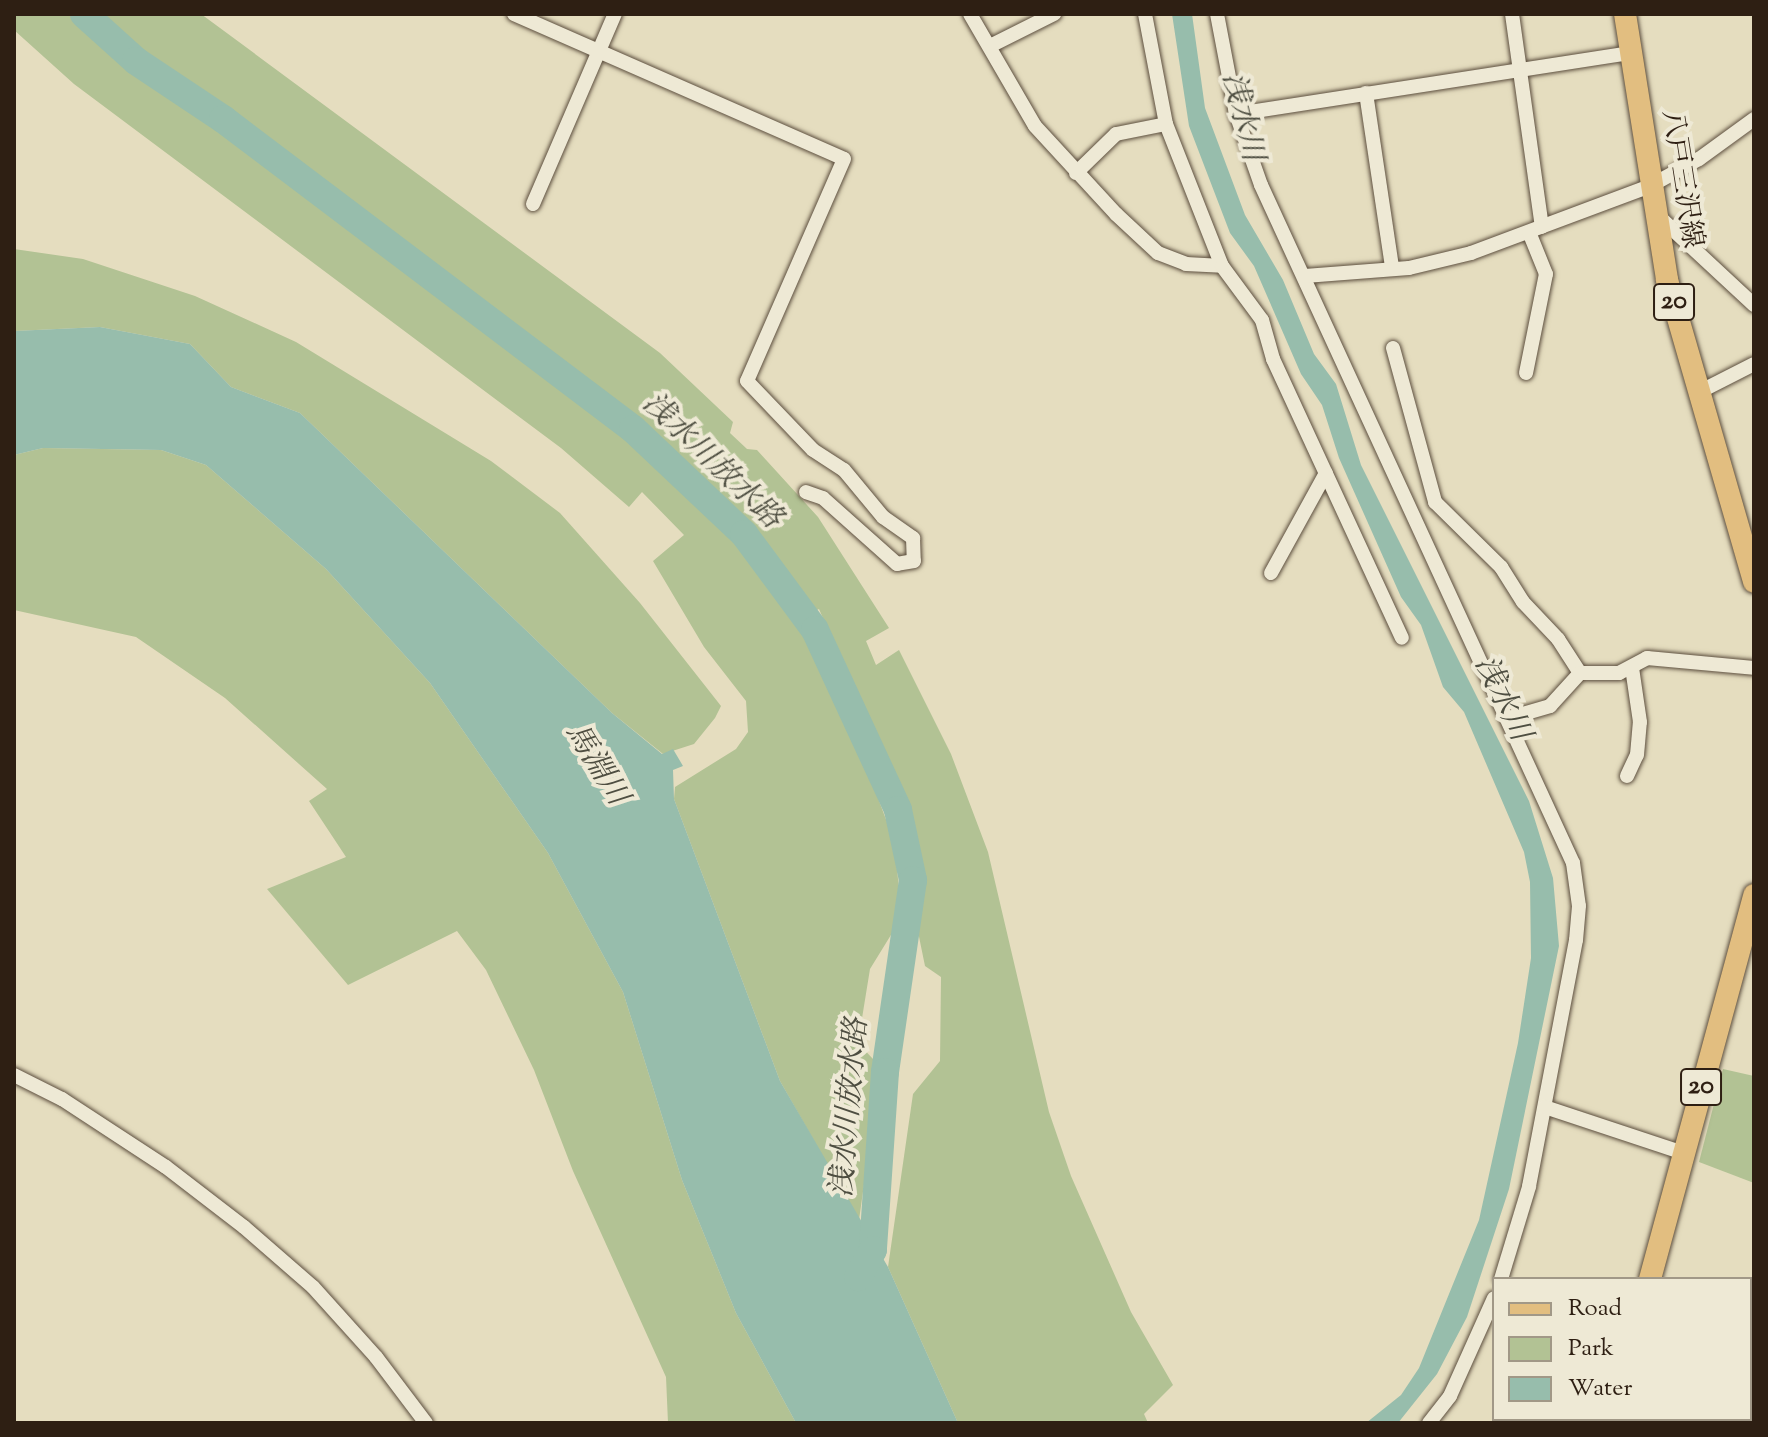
<!DOCTYPE html>
<meta charset="utf-8">
<style>
body{margin:0}
#map{position:relative;width:1768px;height:1437px;overflow:hidden;background:#e5ddbf;font-family:"Sorts Mill Goudy","Noto Serif JP",serif}
div>[style]{position:absolute}
.green>*{inset:0;background:#b2c294}
.water>*{inset:0;background:#97bdac}
.river>*{height:28px;margin:-14px;padding:0 14px;transform-origin:14px;border-radius:14px;background:#97bdac}
.roads{filter:drop-shadow(0 0 2px #5c4e3e) drop-shadow(0 0 2px #5c4e3e)}
.minor>*{height:14px;margin:-7px;padding:0 7px;transform-origin:7px;border-radius:7px;background:#eee9d5}
.primary>*{height:22px;margin:-11px;padding:0 11px;transform-origin:11px;border-radius:11px;background:#e2be80}
span{translate:-50% -50%;white-space:nowrap;text-align:center;line-height:1.15;-webkit-text-stroke:8px #eee9d5;paint-order:stroke}
.shield-label span{padding:2px 6px;background:#eee9d5;border:2px solid;border-radius:6px;-webkit-text-stroke-width:0}
.shield-label{font-size:26px;color:#2e1f13;font-weight:700}
.street-label{font-size:28px;color:#2e1f13}
.water-label{font-size:30px;color:#4e4e41;font-style:italic}
.frame{position:absolute;inset:0;border:16px solid #2e1f13;pointer-events:none}
.legend{position:absolute;left:1492px;top:1277px;width:260px;height:144px;box-sizing:border-box;background:#eee9d5;border:2px solid #a19887;margin:0;padding:10px 14px;list-style:none;font-size:24px;color:#2e1f13}
.legend li{display:flex;align-items:center;gap:16px;height:40px}
.legend b{width:40px;border:2px solid #a19887}
</style>
<div id="map">
<div class="green">
<i style="clip-path:polygon(14px 14px,201px 14px,660px 353px,733px 422px,730px 433px,747px 449px,757px 450px,818px 517px,889px 628px,866px 641px,876px 665px,899px 650px,951px 754px,988px 852px,1049px 1112px,1071px 1176px,1131px 1312px,1173px 1385px,1144px 1414px,1148px 1423px,958px 1423px,888px 1267px,913px 1094px,940px 1061px,941px 977px,925px 966px,917px 927px,921px 868px,906px 809px,819px 609px,799px 619px,856px 739px,894px 841px,902px 917px,870px 969px,858px 1043px,873px 1059px,872px 1128px,859px 1220px,780px 1081px,674px 799px,675px 787px,736px 749px,748px 732px,746px 701px,704px 647px,653px 561px,684px 535px,642px 492px,629px 507px,561px 448px,74px 84px,14px 30px)"></i>
<i style="clip-path:polygon(14px 249px,83px 259px,195px 296px,296px 342px,491px 461px,560px 513px,640px 603px,721px 706px,715px 718px,694px 744px,663px 754px,612px 713px,300px 413px,231px 387px,190px 344px,100px 327px,14px 331px)"></i>
<i style="clip-path:polygon(43px 448px,161px 450px,206px 465px,326px 569px,430px 683px,548px 853px,623px 992px,682px 1180px,736px 1313px,796px 1423px,668px 1423px,666px 1377px,573px 1171px,534px 1070px,486px 970px,457px 931px,348px 985px,267px 889px,346px 857px,309px 801px,327px 789px,225px 698px,136px 637px,14px 610px,14px 455px)"></i>
<i style="clip-path:polygon(1723px 1069px,1754px 1076px,1754px 1183px,1699px 1162px)"></i>
</div>
<div class="water">
<i style="clip-path:polygon(1172px 14px,1192px 14px,1205px 108px,1245px 215px,1283px 280px,1314px 354px,1336px 384px,1361px 465px,1529px 801px,1553px 878px,1559px 946px,1509px 1189px,1467px 1317px,1437px 1374px,1398px 1423px,1366px 1423px,1401px 1395px,1419px 1368px,1479px 1220px,1518px 1043px,1531px 958px,1530px 882px,1524px 852px,1464px 712px,1443px 687px,1421px 625px,1401px 597px,1339px 458px,1322px 405px,1301px 374px,1254px 266px,1230px 233px,1189px 126px)"></i>
<i style="clip-path:polygon(100px 327px,190px 344px,231px 387px,300px 413px,612px 713px,662px 754px,673px 749px,683px 766px,673px 770px,674px 799px,780px 1081px,888px 1267px,958px 1423px,796px 1423px,736px 1313px,682px 1180px,623px 992px,548px 853px,430px 683px,326px 569px,206px 465px,161px 450px,43px 448px,14px 455px,14px 331px)"></i>
</div>
<div class="river">
<i style="left:84px;top:14px;width:70px;rotate:42.1deg"></i>
<i style="left:136px;top:61px;width:105px;rotate:33.7deg"></i>
<i style="left:223px;top:119px;width:514px;rotate:37.09deg"></i>
<i style="left:633px;top:429px;width:153px;rotate:43.4deg"></i>
<i style="left:744px;top:534px;width:119px;rotate:53.5deg"></i>
<i style="left:815px;top:630px;width:198px;rotate:65.2deg"></i>
<i style="left:898px;top:810px;width:72px;rotate:77.9deg"></i>
<i style="left:913px;top:880px;width:194px;rotate:98.3deg"></i>
<i style="left:885px;top:1072px;width:178px;rotate:93.9deg"></i>
<i style="left:873px;top:1250px;width:31px;rotate:119deg"></i>
</div>
<div class="roads">
<div class="minor">
<i style="left:514px;top:14px;width:360px;rotate:23.7deg"></i>
<i style="left:844px;top:159px;width:242px;rotate:113.6deg"></i>
<i style="left:747px;top:381px;width:95px;rotate:46.3deg"></i>
<i style="left:813px;top:450px;width:37px;rotate:33deg"></i>
<i style="left:844px;top:470px;width:61px;rotate:50.3deg"></i>
<i style="left:883px;top:517px;width:37px;rotate:35deg"></i>
<i style="left:913px;top:538px;width:23px;rotate:88deg"></i>
<i style="left:914px;top:561px;width:17px;rotate:170deg"></i>
<i style="left:897px;top:564px;width:99px;rotate:-138.3deg"></i>
<i style="left:823px;top:498px;width:18px;rotate:-161deg"></i>
<i style="left:970px;top:14px;width:129px;rotate:59.9deg"></i>
<i style="left:1035px;top:126px;width:120px;rotate:47.4deg"></i>
<i style="left:1116px;top:214px;width:57px;rotate:42.9deg"></i>
<i style="left:1158px;top:253px;width:30px;rotate:21deg"></i>
<i style="left:1186px;top:264px;width:36px;rotate:3deg"></i>
<i style="left:1145px;top:14px;width:112px;rotate:79.2deg"></i>
<i style="left:1166px;top:124px;width:153px;rotate:68.5deg"></i>
<i style="left:1222px;top:266px;width:67px;rotate:53.5deg"></i>
<i style="left:1262px;top:320px;width:41px;rotate:74.2deg"></i>
<i style="left:1273px;top:359px;width:307px;rotate:65.2deg"></i>
<i style="left:1217px;top:14px;width:102px;rotate:79.2deg"></i>
<i style="left:1236px;top:114px;width:75px;rotate:70.6deg"></i>
<i style="left:1261px;top:185px;width:746px;rotate:65.29deg"></i>
<i style="left:1573px;top:863px;width:43px;rotate:82.1deg"></i>
<i style="left:1579px;top:906px;width:34px;rotate:95deg"></i>
<i style="left:1576px;top:940px;width:251px;rotate:100.8deg"></i>
<i style="left:1529px;top:1187px;width:96px;rotate:106.9deg"></i>
<i style="left:1512px;top:14px;width:215px;rotate:82deg"></i>
<i style="left:990px;top:46px;width:72px;rotate:-26.6deg"></i>
<i style="left:1366px;top:93px;width:175px;rotate:81.5deg"></i>
<i style="left:1236px;top:114px;width:399px;rotate:-8.8deg"></i>
<i style="left:1076px;top:173px;width:56px;rotate:-44.3deg"></i>
<i style="left:1116px;top:134px;width:51px;rotate:-11.3deg"></i>
<i style="left:533px;top:204px;width:207px;rotate:-66.7deg"></i>
<i style="left:1655px;top:213px;width:135px;rotate:42.9deg"></i>
<i style="left:1305px;top:276px;width:104px;rotate:-4.4deg"></i>
<i style="left:1409px;top:268px;width:64px;rotate:-13.6deg"></i>
<i style="left:1471px;top:253px;width:191px;rotate:-20.5deg"></i>
<i style="left:1650px;top:186px;width:56px;rotate:-28.9deg"></i>
<i style="left:1699px;top:159px;width:68px;rotate:-36deg"></i>
<i style="left:1393px;top:348px;width:160px;rotate:74.7deg"></i>
<i style="left:1435px;top:502px;width:93px;rotate:44.6deg"></i>
<i style="left:1501px;top:567px;width:41px;rotate:57.8deg"></i>
<i style="left:1523px;top:602px;width:51px;rotate:46.6deg"></i>
<i style="left:1558px;top:639px;width:40px;rotate:57.1deg"></i>
<i style="left:1526px;top:373px;width:101px;rotate:-78.6deg"></i>
<i style="left:1546px;top:274px;width:45px;rotate:-112deg"></i>
<i style="left:1701px;top:391px;width:59px;rotate:-27deg"></i>
<i style="left:1271px;top:573px;width:114px;rotate:-61.2deg"></i>
<i style="left:1509px;top:718px;width:43px;rotate:-16.3deg"></i>
<i style="left:1550px;top:706px;width:45px;rotate:-47.7deg"></i>
<i style="left:1580px;top:673px;width:39px"></i>
<i style="left:1619px;top:673px;width:32px;rotate:-28deg"></i>
<i style="left:1647px;top:658px;width:107px;rotate:5.3deg"></i>
<i style="left:1627px;top:776px;width:23px;rotate:-65deg"></i>
<i style="left:1637px;top:755px;width:33px;rotate:-85deg"></i>
<i style="left:1640px;top:722px;width:55px;rotate:-98.4deg"></i>
<i style="left:14px;top:1075px;width:54px;rotate:26.6deg"></i>
<i style="left:62px;top:1099px;width:124px;rotate:33.2deg"></i>
<i style="left:166px;top:1167px;width:98px;rotate:37.6deg"></i>
<i style="left:244px;top:1227px;width:91px;rotate:41deg"></i>
<i style="left:313px;top:1287px;width:94px;rotate:48deg"></i>
<i style="left:376px;top:1357px;width:83px;rotate:52.9deg"></i>
<i style="left:1545px;top:1107px;width:145px;rotate:18.4deg"></i>
<i style="left:1750px;top:1376px;width:4px"></i>
<i style="left:1429px;top:1423px;width:34px;rotate:-52deg"></i>
<i style="left:1450px;top:1396px;width:107px;rotate:-65.8deg"></i>
</div>
<div class="primary">
<i style="left:1625px;top:14px;width:269px;rotate:81deg"></i>
<i style="left:1667px;top:280px;width:314px;rotate:73.9deg"></i>
<i style="left:1650px;top:1279px;width:398px;rotate:-74.8deg"></i>
<i style="left:1611px;top:1423px;width:4px;rotate:-76deg"></i>
</div>
</div>
<div class="shield-label">
<span style="left:1674px;top:302px">20</span>
<span style="left:1701px;top:1087px">20</span>
</div>
<div class="street-label">
<span style="left:1681px;top:179px;rotate:81deg">八戸三沢線</span>
</div>
<div class="water-label">
<span style="left:1241px;top:117px;rotate:76deg">浅水川</span>
<span style="left:711px;top:462px;rotate:44deg">浅水川放水路</span>
<span style="left:1501px;top:699px;rotate:64deg">浅水川</span>
<span style="left:595px;top:765px;rotate:58deg">馬淵川</span>
<span style="left:851px;top:1108px;rotate:-85deg">浅水川放水路</span>
</div>
<div class="frame"></div>
<ul class="legend">
<li><b style="height:10px;background:#e2be80"></b>Road</li>
<li><b style="height:22px;background:#b2c294"></b>Park</li>
<li><b style="height:22px;background:#97bdac"></b>Water</li>
</ul>
</div>
